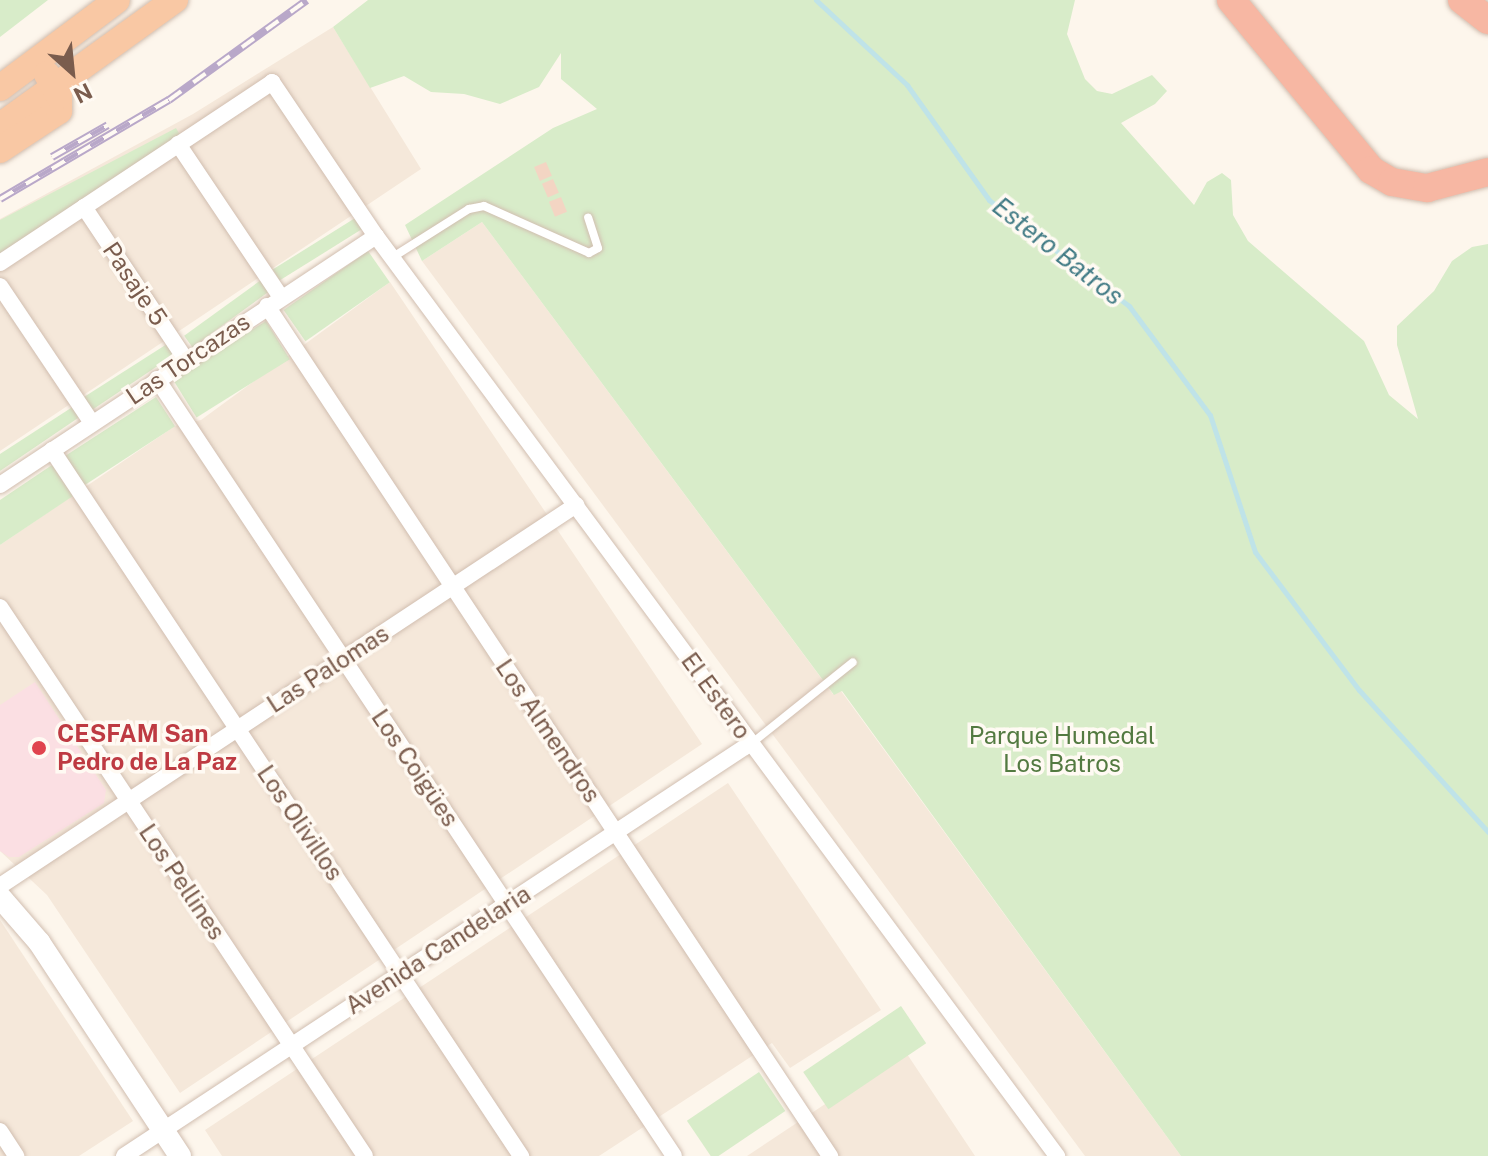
<!DOCTYPE html>
<meta charset="utf-8">
<style>
body{margin:0}
#map{position:relative;width:1488px;height:1156px;overflow:hidden;background:#fdf6ec;font-family:"Public Sans",sans-serif}
div>[style]{position:absolute}
.residential>*{inset:0;background:#f5e8da}
.medical>*{inset:0;background:#fbdfe3}
.green>*{inset:0;background:#d8ecc9;transform-origin:0 0}
.stream>*{height:5px;margin:-2.5px;padding:0 2.5px;transform-origin:2.5px;border-radius:2.5px;background:#bfe3e8}
.building>*{inset:0;background:#f3d5c3;transform-origin:0 0}
.roads{filter:drop-shadow(0 0 2px #d1beb0) drop-shadow(0 0 2px #d1beb0)}
.service>*{height:8px;margin:-4px;padding:0 4px;transform-origin:4px;border-radius:4px;background:#fff}
.minor>*{height:16px;margin:-8px;padding:0 8px;transform-origin:8px;border-radius:8px;background:#fff}
.secondary>*{height:22px;margin:-11px;padding:0 11px;transform-origin:11px;border-radius:11px;background:#fff}
.trunk>*{height:26px;margin:-13px;padding:0 13px;transform-origin:13px;border-radius:13px;background:#f9c8a4}
.motorway>*{height:28px;margin:-14px;padding:0 14px;transform-origin:14px;border-radius:14px;background:#f7b7a3}
.rail>*{height:8px;margin-top:-4px;transform-origin:0;background:repeating-linear-gradient(90deg,#fffaf3 0 15px,#b9a8c9 0 30px);box-sizing:border-box;border-block:2px solid #b9a8c9}
.dots>*{width:22px;height:22px;translate:-50% -50%;box-sizing:border-box;border:4px solid #fffaf3;border-radius:50%}
span{translate:-50% -50%;white-space:nowrap;text-align:center;line-height:1.15;-webkit-text-stroke:7px #fffaf3;paint-order:stroke}
.street-label{font-size:24px;color:#7a5c4d}
.health-label{font-size:24px;color:#be3a42;font-weight:700}
.left{translate:0 -50%;text-align:left}
.park-label{font-size:24px;color:#537a41}
.water-label{font-size:26px;color:#437c86;font-style:italic}
.north{position:absolute;left:32px;top:32px;width:80px;height:80px;-webkit-text-stroke:6px #fffaf3;paint-order:stroke;rotate:153deg;font-size:22px;font-weight:700;line-height:32px;text-align:center;color:#7a5c4d}
.north::after{content:'';display:block;margin:auto;width:28px;height:36px;background:#7a5c4d;clip-path:polygon(50% 0,100% 100%,50% 72%,0 100%)}
</style>
<div id="map">
<div class="residential">
<i style="clip-path:polygon(333px 27px,421px 169px,0 451px,0 219px,193px 114px)"></i>
<i style="clip-path:polygon(482px 222px,833px 694px,841px 691px,1181px 1156px,1085px 1156px,422px 261px)"></i>
<i style="clip-path:polygon(390px 282px,702px 744px,180px 1093px,47px 895px,0 851px,0 545px,175px 426px,201px 420px)"></i>
<i style="clip-path:polygon(728px 783px,881px 1010px,790px 1068px,772px 1043px,599px 1156px,222px 1156px,205px 1130px)"></i>
<i style="clip-path:polygon(0 920px,133px 1121px,79px 1156px,0 1156px)"></i>
<i style="clip-path:polygon(905px 1051px,975px 1156px,747px 1156px)"></i>
</div>
<div class="medical">
<i style="clip-path:polygon(35px 682px,106px 790px,104px 803px,19px 857px,9px 857px,0 851px,0 705px)"></i>
</div>
<div class="green">
<i style="clip-path:polygon(0 0,48px 0,0 37px)"></i>
<i style="clip-path:polygon(368px 0,1075px 0,1067px 34px,1085px 79px,1097px 91px,1112px 94px,1152px 75px,1167px 91px,1155px 104px,1121px 123px,1194px 205px,1207px 182px,1222px 173px,1231px 180px,1233px 215px,1248px 241px,1364px 341px,1389px 395px,1418px 419px,1397px 345px,1397px 326px,1434px 291px,1452px 261px,1472px 247px,1488px 244px,1488px 1156px,1181px 1156px,842px 691px,834px 695px,482px 222px,422px 261px,405px 225px,553px 128px,597px 109px,561px 79px,561px 53px,539px 87px,500px 104px,464px 94px,431px 92px,404px 76px,370px 88px,333px 27px)"></i>
<i style="clip-path:polygon(176px 128px,180px 135px,0 254px,0 220px)"></i>
<i style="left:360px;top:215px;width:13px;height:103px;rotate:58deg"></i>
<i style="left:368px;top:251px;width:38px;height:103px;rotate:55deg"></i>
<i style="left:261px;top:280px;width:14px;height:95px;rotate:54deg"></i>
<i style="left:266px;top:321px;width:45px;height:110px;rotate:58deg"></i>
<i style="clip-path:polygon(167px 344px,174px 355px,92px 410px,84px 397px)"></i>
<i style="left:156px;top:397px;width:35px;height:108px;rotate:57deg"></i>
<i style="clip-path:polygon(74px 406px,81px 416px,0 471px,0 454px)"></i>
<i style="clip-path:polygon(52px 465px,73px 496px,0 545px,0 500px)"></i>
<i style="left:901px;top:1006px;width:45px;height:118px;rotate:56deg"></i>
<i style="left:759px;top:1072px;width:47px;height:87px;rotate:56deg"></i>
</div>
<div class="stream">
<i style="left:816px;top:0;width:125px;rotate:43deg"></i>
<i style="left:907px;top:85px;width:141px;rotate:54.5deg"></i>
<i style="left:989px;top:200px;width:176px;rotate:37.1deg"></i>
<i style="left:1129px;top:306px;width:136px;rotate:53.4deg"></i>
<i style="left:1210px;top:415px;width:144px;rotate:71.8deg"></i>
<i style="left:1255px;top:552px;width:173px;rotate:53deg"></i>
<i style="left:1359px;top:690px;width:192px;rotate:47.7deg"></i>
</div>
<div class="building">
<i style="left:546px;top:162px;width:15px;height:13px;rotate:67deg"></i>
<i style="left:553px;top:179px;width:15px;height:12px;rotate:67deg"></i>
<i style="left:561px;top:197px;width:16px;height:13px;rotate:68deg"></i>
</div>
<div class="roads">
<div class="service">
<i style="left:393px;top:257px;width:90px;rotate:-32.3deg"></i>
<i style="left:469px;top:209px;width:15px;rotate:-11deg"></i>
<i style="left:484px;top:206px;width:115px;rotate:24.1deg"></i>
<i style="left:589px;top:253px;width:10px;rotate:-29deg"></i>
<i style="left:598px;top:248px;width:32px;rotate:-108deg"></i>
<i style="left:752px;top:743px;width:129px;rotate:-38.7deg"></i>
</div>
<div class="minor">
<i style="left:178px;top:144px;width:184px;rotate:56.1deg"></i>
<i style="left:84px;top:207px;width:184px;rotate:56.3deg"></i>
<i style="left:0;top:263px;width:327px;rotate:-33.6deg"></i>
<i style="left:272px;top:82px;width:186px;rotate:56deg"></i>
<i style="left:376px;top:236px;width:1145px;rotate:53.49deg"></i>
<i style="left:0;top:286px;width:165px;rotate:56.1deg"></i>
<i style="left:267px;top:306px;width:1020px;rotate:56.48deg"></i>
<i style="left:157px;top:379px;width:933px;rotate:56.36deg"></i>
<i style="left:52px;top:450px;width:848px;rotate:56.4deg"></i>
<i style="left:0;top:485px;width:451px;rotate:-33.5deg"></i>
<i style="left:0;top:607px;width:659px;rotate:56.38deg"></i>
<i style="left:0;top:886px;width:691px;rotate:-33.48deg"></i>
<i style="left:0;top:1131px;width:30px;rotate:57deg"></i>
<i style="left:124px;top:1156px;width:751px;rotate:-33.37deg"></i>
</div>
<div class="secondary">
<i style="left:0;top:897px;width:60px;rotate:49.1deg"></i>
<i style="left:39px;top:942px;width:256px;rotate:56.6deg"></i>
</div>
<div class="trunk">
<i style="left:0;top:88px;width:146px;rotate:-36.9deg"></i>
<i style="left:0;top:126px;width:216px;rotate:-35.8deg"></i>
<i style="left:0;top:150px;width:71px;rotate:-33.5deg"></i>
<i style="left:59px;top:111px;width:15px;rotate:-90deg"></i>
<i style="left:59px;top:96px;width:25px;rotate:-119deg"></i>
</div>
<div class="motorway">
<i style="left:1231px;top:0;width:220px;rotate:50.5deg"></i>
<i style="left:1371px;top:170px;width:24px;rotate:30deg"></i>
<i style="left:1392px;top:182px;width:36px;rotate:10deg"></i>
<i style="left:1427px;top:188px;width:63px;rotate:-14.7deg"></i>
<i style="left:1462px;top:0;width:33px;rotate:38deg"></i>
</div>
</div>
<div class="rail">
<i style="left:52px;top:157px;width:64px;rotate:-29.7deg"></i>
<i style="left:0;top:199px;width:196px;rotate:-30.4deg"></i>
<i style="left:169px;top:100px;width:170px;rotate:-35.9deg"></i>
</div>
<div class="dots">
<i style="left:39px;top:748px;background:#e0444e"></i>
</div>
<div class="street-label">
<span style="left:135px;top:284px;rotate:56deg">Pasaje 5</span>
<span style="left:188px;top:359px;rotate:-34deg">Las Torcazas</span>
<span style="left:328px;top:669px;rotate:-33deg">Las Palomas</span>
<span style="left:716px;top:696px;rotate:54deg">El Estero</span>
<span style="left:548px;top:731px;rotate:56deg">Los Almendros</span>
<span style="left:415px;top:768px;rotate:56deg">Los Coigües</span>
<span style="left:300px;top:823px;rotate:56deg">Los Olivillos</span>
<span style="left:182px;top:882px;rotate:56deg">Los Pellines</span>
<span style="left:438px;top:950px;rotate:-33deg">Avenida Candelaria</span>
</div>
<div class="health-label">
<span class="left" style="left:57px;top:748px">CESFAM San<br>Pedro de La Paz</span>
</div>
<div class="park-label">
<span style="left:1062px;top:750px">Parque Humedal<br>Los Batros</span>
</div>
<div class="water-label">
<span style="left:1058px;top:251px;rotate:38deg">Estero Batros</span>
</div>
<div class="north">N</div>
</div>
